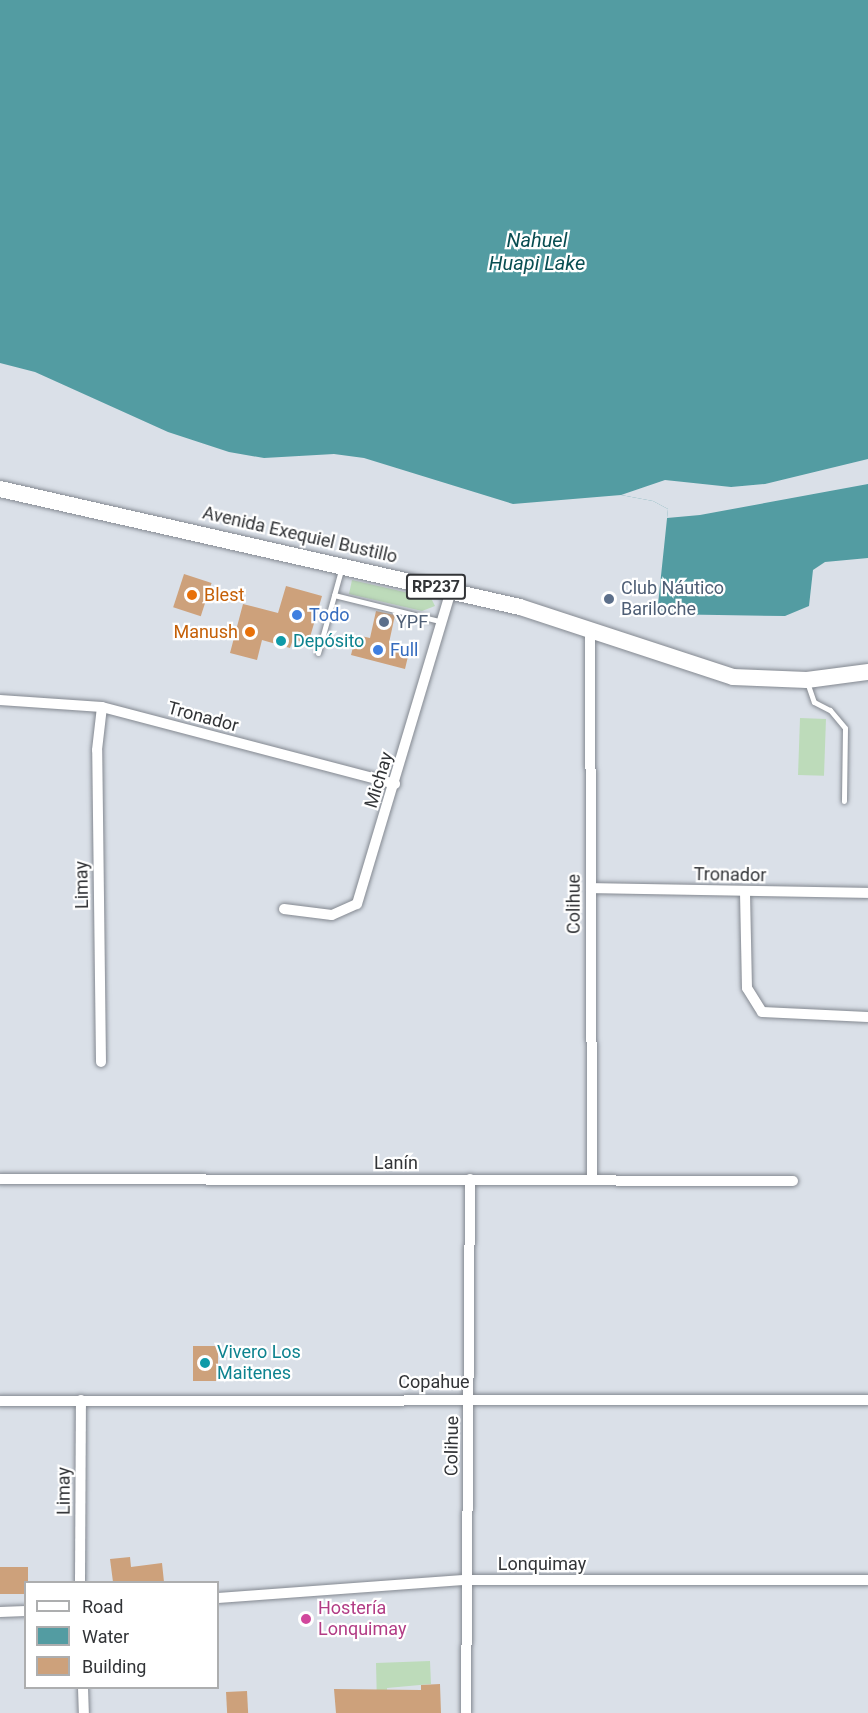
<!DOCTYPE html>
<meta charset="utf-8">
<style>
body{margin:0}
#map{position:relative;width:868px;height:1713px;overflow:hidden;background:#dae0e8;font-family:Roboto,sans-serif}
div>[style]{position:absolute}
.green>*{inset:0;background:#bddbba;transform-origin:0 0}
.water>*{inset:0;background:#539ca2}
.pier>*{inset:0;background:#dae0e8}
.building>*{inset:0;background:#cda17b;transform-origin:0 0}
.roads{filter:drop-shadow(0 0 2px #838890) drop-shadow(0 0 2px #838890)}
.lane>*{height:5px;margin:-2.5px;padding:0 2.5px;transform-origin:2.5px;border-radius:2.5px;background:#fff}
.street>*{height:10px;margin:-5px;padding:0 5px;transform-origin:5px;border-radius:5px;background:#fff}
.primary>*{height:16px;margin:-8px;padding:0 8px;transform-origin:8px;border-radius:8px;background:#fff}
.dots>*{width:16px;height:16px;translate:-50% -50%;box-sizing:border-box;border:3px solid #fff;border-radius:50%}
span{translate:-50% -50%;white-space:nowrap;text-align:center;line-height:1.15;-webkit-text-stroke:4.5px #fff;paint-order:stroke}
.shield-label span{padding:2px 4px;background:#fff;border:2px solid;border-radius:4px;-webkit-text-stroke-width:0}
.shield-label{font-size:16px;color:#323437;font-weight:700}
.street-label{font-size:18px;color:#323437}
.service-label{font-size:18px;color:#4e5e75}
.left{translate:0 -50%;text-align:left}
.food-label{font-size:18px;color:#c56008}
.right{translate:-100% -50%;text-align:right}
.shop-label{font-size:18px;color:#366cbe}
.culture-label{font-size:18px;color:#0d838f}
.hotel-label{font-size:18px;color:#b23c85}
.water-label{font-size:20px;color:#094e52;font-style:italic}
.legend{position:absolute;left:24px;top:1581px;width:195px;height:108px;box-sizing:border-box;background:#fff;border:2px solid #adaeaf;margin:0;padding:8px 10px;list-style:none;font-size:18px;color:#323437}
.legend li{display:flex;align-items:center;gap:12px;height:30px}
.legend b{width:30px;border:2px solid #adaeaf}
</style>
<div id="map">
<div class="green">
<i style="clip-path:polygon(352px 580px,431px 598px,435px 606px,422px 611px,349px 594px)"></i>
<i style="left:800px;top:718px;width:26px;height:57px;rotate:2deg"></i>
<i style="clip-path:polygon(430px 1661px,431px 1684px,387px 1688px,387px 1705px,377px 1705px,376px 1663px)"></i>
</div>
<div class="water">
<i style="clip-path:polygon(0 0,868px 0,868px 558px,825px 562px,813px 570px,809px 606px,785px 616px,657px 614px,668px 509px,653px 501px,621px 495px,513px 504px,364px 458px,334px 454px,264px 458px,229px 452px,168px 432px,35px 372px,0 363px)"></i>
</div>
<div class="pier">
<i style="clip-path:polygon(868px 459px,868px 484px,700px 515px,667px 518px,668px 509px,653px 501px,621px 495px,665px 480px,731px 487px,765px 484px)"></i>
</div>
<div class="building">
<i style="left:184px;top:574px;width:29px;height:35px;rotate:18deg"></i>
<i style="clip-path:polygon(286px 586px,322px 596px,308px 644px,293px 639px,290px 648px,262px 640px,257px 660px,230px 653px,243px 604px,278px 613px)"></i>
<i style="clip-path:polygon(376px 611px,395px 615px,389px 643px,410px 648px,405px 669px,351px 655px,356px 635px,370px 638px)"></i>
<i style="left:193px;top:1346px;width:25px;height:35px"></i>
<i style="clip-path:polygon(130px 1557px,131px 1567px,162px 1563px,164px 1582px,113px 1582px,110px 1559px)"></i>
<i style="left:0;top:1567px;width:28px;height:27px"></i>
<i style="clip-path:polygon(440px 1684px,441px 1713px,336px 1713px,334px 1689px,421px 1690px,421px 1685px)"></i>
<i style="left:247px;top:1691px;width:22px;height:21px;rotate:87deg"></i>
</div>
<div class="roads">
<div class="lane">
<i style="left:334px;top:595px;width:112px;rotate:13.9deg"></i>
<i style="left:318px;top:653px;width:86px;rotate:-74.5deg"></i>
<i style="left:807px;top:682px;width:21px;rotate:71deg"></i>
<i style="left:814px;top:702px;width:18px;rotate:27deg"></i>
<i style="left:830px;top:710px;width:23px;rotate:50deg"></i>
<i style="left:845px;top:728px;width:73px;rotate:90.8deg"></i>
</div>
<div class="street">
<i style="left:590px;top:628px;width:552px;rotate:89.79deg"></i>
<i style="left:0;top:700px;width:102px;rotate:3.9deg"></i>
<i style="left:102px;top:707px;width:303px;rotate:14.7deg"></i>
<i style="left:591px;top:888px;width:277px;rotate:1deg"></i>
<i style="left:745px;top:893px;width:95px;rotate:88.8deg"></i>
<i style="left:747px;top:988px;width:28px;rotate:58deg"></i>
<i style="left:762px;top:1012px;width:106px;rotate:2.7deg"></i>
<i style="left:284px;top:909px;width:48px;rotate:7.1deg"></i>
<i style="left:332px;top:915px;width:27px;rotate:-24deg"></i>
<i style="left:357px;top:904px;width:328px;rotate:-73.3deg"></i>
<i style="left:101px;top:1062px;width:312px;rotate:-90.7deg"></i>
<i style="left:97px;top:750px;width:43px;rotate:-83.4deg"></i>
<i style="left:0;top:1179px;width:793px;rotate:0.14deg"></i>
<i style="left:0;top:1401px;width:868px;rotate:-0.07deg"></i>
<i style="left:80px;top:1582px;width:182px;rotate:-89.7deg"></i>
<i style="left:218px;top:1598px;width:249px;rotate:-4.2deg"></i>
<i style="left:466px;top:1580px;width:402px"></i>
<i style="left:0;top:1612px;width:26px;rotate:-2deg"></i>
<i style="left:83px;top:1688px;width:25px;rotate:88deg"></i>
<i style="left:466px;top:1713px;width:534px;rotate:-89.57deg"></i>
</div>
<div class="primary">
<i style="left:0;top:489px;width:533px;rotate:12.79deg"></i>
<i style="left:520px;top:607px;width:224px;rotate:18.2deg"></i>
<i style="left:733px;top:677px;width:74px;rotate:2.3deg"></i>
<i style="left:807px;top:680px;width:62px;rotate:-7.5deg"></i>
</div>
</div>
<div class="dots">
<i style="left:192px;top:595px;background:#e8710a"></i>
<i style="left:609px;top:599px;background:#5c6f8a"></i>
<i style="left:297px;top:615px;background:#3f7fe0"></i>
<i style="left:384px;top:622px;background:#5c6f8a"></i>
<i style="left:250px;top:632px;background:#e8710a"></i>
<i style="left:281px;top:641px;background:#0f9aa8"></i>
<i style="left:378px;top:650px;background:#3f7fe0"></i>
<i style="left:205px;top:1363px;background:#0f9aa8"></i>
<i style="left:306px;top:1619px;background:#d1479c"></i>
</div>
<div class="shield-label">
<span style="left:436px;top:587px">RP237</span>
</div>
<div class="street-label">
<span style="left:300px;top:535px;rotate:13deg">Avenida Exequiel Bustillo</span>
<span style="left:203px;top:717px;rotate:15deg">Tronador</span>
<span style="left:379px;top:780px;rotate:-73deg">Michay</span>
<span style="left:730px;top:875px;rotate:1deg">Tronador</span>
<span style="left:82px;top:885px;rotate:-91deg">Limay</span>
<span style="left:574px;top:904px;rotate:-90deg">Colihue</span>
<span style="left:396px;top:1163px">Lanín</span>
<span style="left:434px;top:1382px">Copahue</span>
<span style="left:452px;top:1446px;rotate:-89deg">Colihue</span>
<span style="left:64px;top:1491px;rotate:-90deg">Limay</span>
<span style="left:542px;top:1564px">Lonquimay</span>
</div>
<div class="service-label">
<span class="left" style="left:621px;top:599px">Club Náutico<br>Bariloche</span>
<span class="left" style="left:396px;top:622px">YPF</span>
</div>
<div class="food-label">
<span class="left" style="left:204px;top:595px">Blest</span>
<span class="right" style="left:238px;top:632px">Manush</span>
</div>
<div class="shop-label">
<span class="left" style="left:309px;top:615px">Todo</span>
<span class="left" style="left:390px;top:650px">Full</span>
</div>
<div class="culture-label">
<span class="left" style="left:293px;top:641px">Depósito</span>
<span class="left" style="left:217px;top:1363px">Vivero Los<br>Maitenes</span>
</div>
<div class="hotel-label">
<span class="left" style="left:318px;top:1619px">Hostería<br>Lonquimay</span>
</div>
<div class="water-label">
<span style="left:537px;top:252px">Nahuel<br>Huapi Lake</span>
</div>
<ul class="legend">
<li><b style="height:8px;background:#fff"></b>Road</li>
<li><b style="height:16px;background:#539ca2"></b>Water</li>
<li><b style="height:16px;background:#cda17b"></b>Building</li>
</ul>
</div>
